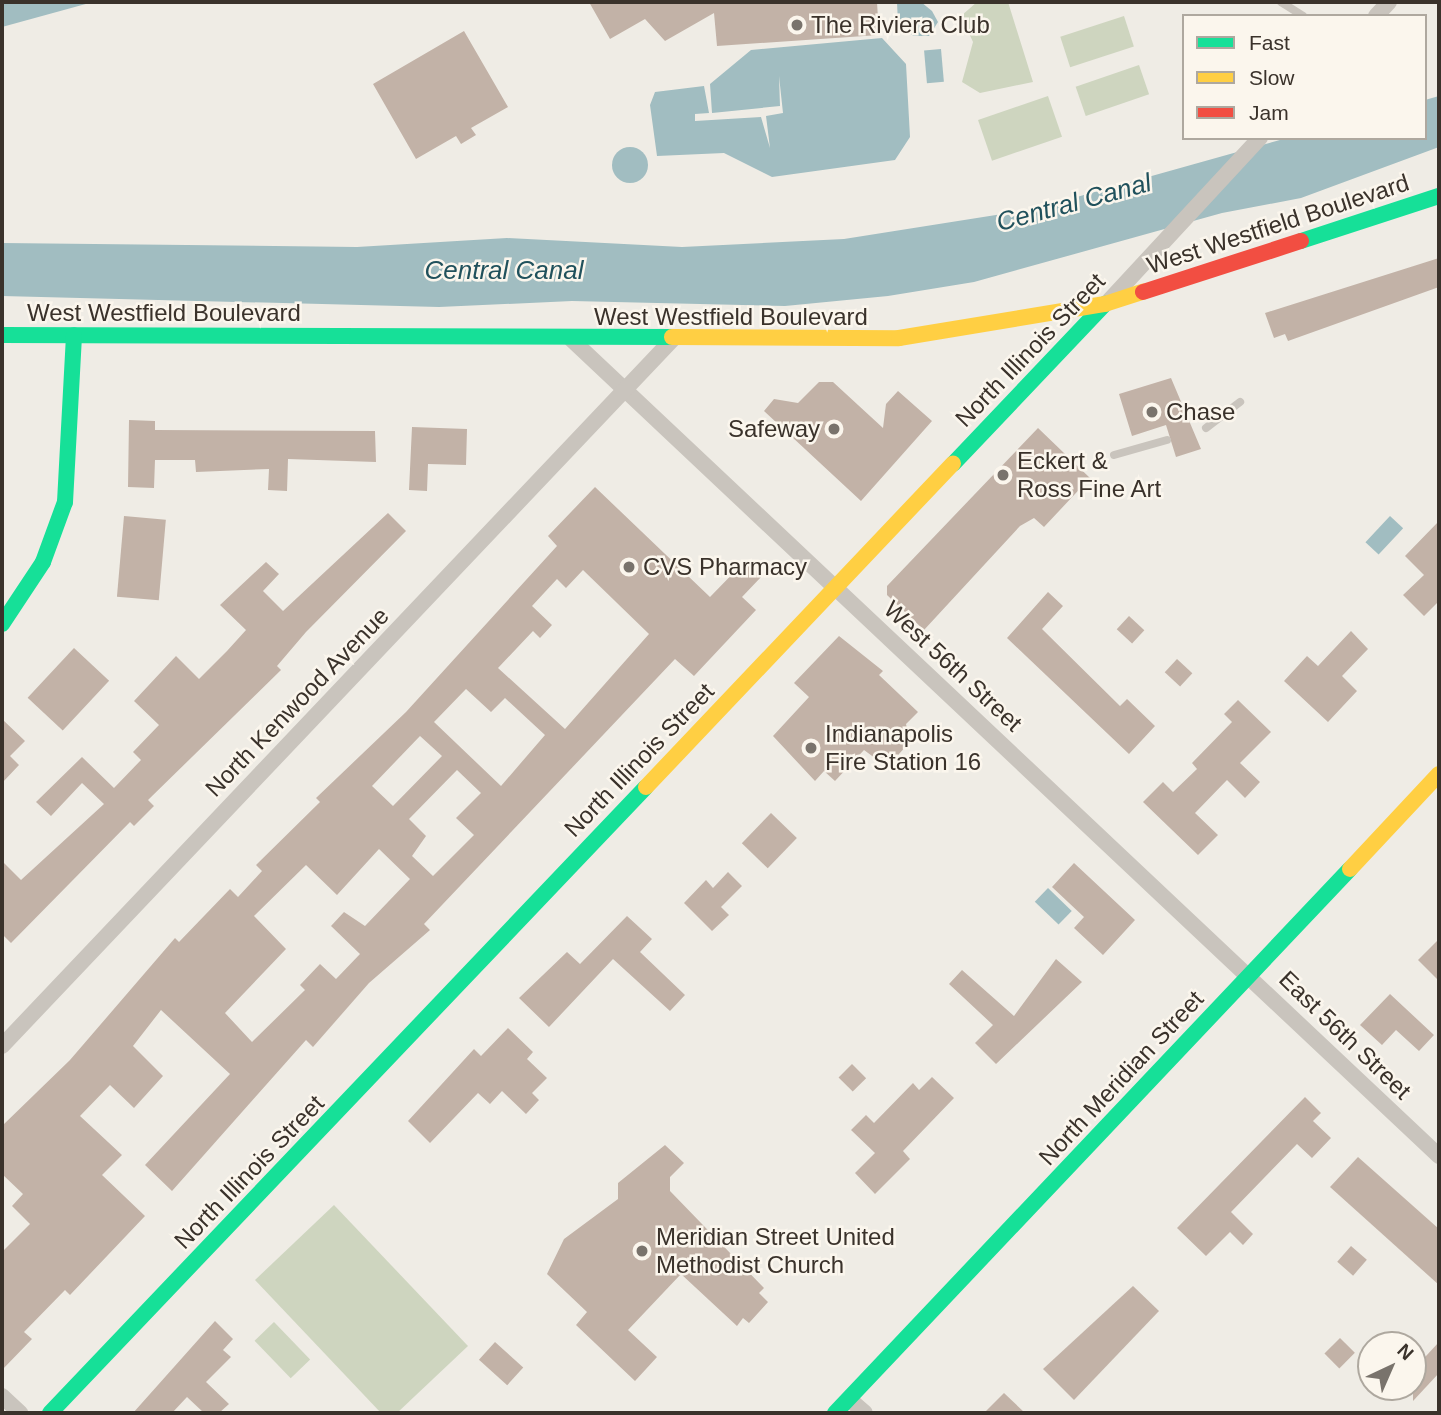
<!DOCTYPE html>
<style>
body{margin:0}
#map{position:relative;width:1441px;height:1415px;overflow:hidden;background:#efece5;font-family:Arial,sans-serif}
div>[style]{position:absolute}
.green>*{inset:0;background:#ced5bf;transform-origin:0 0}
.water>*{inset:0;background:#a1bdc1;transform-origin:0 0}
.round{border-radius:50%}
.building>*{inset:0;background:#c2b2a7;transform-origin:0 0}
.lane>*{height:8px;margin:-4px;padding:0 4px;transform-origin:4px;border-radius:4px;background:#c9c4bd}
.street>*{height:16px;margin:-8px;padding:0 8px;transform-origin:8px;border-radius:8px;background:#c9c4bd}
.fast>*{height:16px;margin:-8px;padding:0 8px;transform-origin:8px;border-radius:8px;background:#16e098}
.slow>*{height:16px;margin:-8px;padding:0 8px;transform-origin:8px;border-radius:8px;background:#ffcf43}
.jam>*{height:16px;margin:-8px;padding:0 8px;transform-origin:8px;border-radius:8px;background:#f24e42}
.dots>*{width:19px;height:19px;translate:-50% -50%;box-sizing:border-box;border:4px solid #fbf6ed;border-radius:50%}
span{translate:-50% -50%;white-space:nowrap;text-align:center;line-height:1.15;-webkit-text-stroke:5px #fbf6ed;paint-order:stroke}
.poi-label{font-size:24px;color:#3a322b}
.left{translate:0 -50%;text-align:left}
.right{translate:-100% -50%;text-align:right}
.street-label{font-size:24px;color:#3a322b}
.water-label{font-size:26px;color:#20515c;font-style:italic}
.frame{position:absolute;inset:0;border:4px solid #3a322b;pointer-events:none}
.legend{position:absolute;left:1182px;top:14px;width:245px;height:126px;box-sizing:border-box;background:#fbf6ed;border:2px solid #aea89f;margin:0;padding:9px 12px;list-style:none;font-size:21px;color:#3a322b}
.legend li{display:flex;align-items:center;gap:14px;height:35px}
.legend b{width:35px;border:2px solid #aea89f}
.north{position:absolute;left:1357px;top:1331px;width:70px;height:70px;box-sizing:border-box;background:#fbf6ed;border:2px solid #aea89f;border-radius:50%;rotate:44deg;font-size:19px;font-weight:700;line-height:28px;text-align:center;color:#3a322b}
.north::after{content:'';display:block;margin:auto;width:24px;height:32px;background:#79736c;clip-path:polygon(50% 0,100% 100%,50% 72%,0 100%)}
</style>
<div id="map">
<div class="green">
<i style="clip-path:polygon(977px 2px,1008px 2px,1033px 82px,980px 93px,962px 82px,973px 42px,961px 16px)"></i>
<i style="left:1124px;top:16px;width:32px;height:67px;rotate:72deg"></i>
<i style="left:1139px;top:65px;width:31px;height:67px;rotate:71deg"></i>
<i style="left:1048px;top:96px;width:43px;height:74px;rotate:71deg"></i>
<i style="clip-path:polygon(334px 1205px,468px 1346px,397px 1413px,381px 1413px,255px 1280px)"></i>
<i style="left:274px;top:1322px;width:52px;height:27px;rotate:46deg"></i>
</div>
<div class="water">
<i style="clip-path:polygon(2px 2px,93px 2px,2px 27px)"></i>
<i style="clip-path:polygon(897px 2px,921px 2px,932px 11px,938px 22px,929px 36px,913px 36px,898px 24px)"></i>
<i style="clip-path:polygon(882px 38px,906px 64px,910px 137px,895px 160px,772px 177px,724px 153px,657px 156px,650px 105px,655px 92px,704px 86px,709px 113px,695px 114px,695px 121px,761px 117px,770px 148px,766px 116px,783px 113px,779px 76px,780px 106px,712px 113px,710px 84px,751px 50px)"></i>
<i style="left:941px;top:49px;width:33px;height:17px;rotate:85deg"></i>
<i style="clip-path:polygon(1439px 96px,1439px 147px,1301px 198px,1222px 213px,974px 282px,888px 296px,785px 306px,572px 301px,439px 307px,2px 296px,2px 243px,357px 247px,507px 238px,682px 247px,844px 239px,1034px 209px,1287px 138px,1425px 138px,1425px 100px)"></i>
<i class="round" style="left:612px;top:147px;width:36px;height:36px"></i>
<i style="left:1390px;top:516px;width:18px;height:36px;rotate:43deg"></i>
<i style="left:1048px;top:888px;width:33px;height:19px;rotate:44deg"></i>
</div>
<div class="building">
<i style="clip-path:polygon(589px 2px,877px 2px,879px 35px,717px 46px,714px 13px,665px 41px,645px 19px,610px 39px)"></i>
<i style="clip-path:polygon(464px 31px,508px 107px,471px 128px,476px 135px,461px 144px,456px 136px,416px 159px,373px 84px)"></i>
<i style="clip-path:polygon(1439px 258px,1439px 287px,1288px 341px,1285px 334px,1274px 338px,1265px 313px)"></i>
<i style="clip-path:polygon(1171px 378px,1201px 449px,1176px 457px,1166px 425px,1132px 436px,1119px 394px)"></i>
<i style="clip-path:polygon(819px 382px,833px 382px,883px 428px,886px 404px,898px 391px,932px 421px,861px 501px,764px 411px,774px 399px,798px 403px)"></i>
<i style="clip-path:polygon(129px 420px,155px 421px,155px 430px,375px 431px,376px 462px,288px 459px,287px 491px,268px 490px,269px 469px,196px 472px,195px 460px,155px 460px,154px 488px,128px 487px)"></i>
<i style="clip-path:polygon(412px 427px,467px 429px,466px 465px,428px 464px,427px 491px,409px 490px)"></i>
<i style="clip-path:polygon(1038px 428px,1090px 478px,1044px 527px,1034px 518px,1020px 526px,924px 630px,887px 595px,887px 586px)"></i>
<i style="clip-path:polygon(evenodd,595px 487px,710px 597px,746px 560px,762px 576px,742px 597px,756px 610px,694px 676px,675px 659px,424px 924px,430px 930px,369px 983px,313px 1047px,306px 1040px,172px 1191px,145px 1165px,230px 1074px,161px 1010px,133px 1046px,163px 1076px,134px 1108px,110px 1085px,80px 1116px,122px 1155px,102px 1175px,145px 1216px,70px 1295px,65px 1290px,24px 1332px,32px 1339px,2px 1370px,2px 1252px,30px 1224px,12px 1206px,23px 1194px,2px 1174px,2px 1126px,70px 1060px,175px 938px,179px 942px,230px 889px,238px 897px,262px 871px,256px 865px,320px 802px,316px 798px,406px 712px,557px 546px,548px 536px,595px 487px,583px 570px,649px 634px,565px 729px,498px 668px,533px 631px,540px 638px,552px 625px,532px 606px,557px 579px,566px 588px,583px 570px,595px 487px,466px 689px,491px 712px,505px 698px,545px 735px,501px 786px,434px 722px,466px 689px,595px 487px,420px 736px,442px 756px,393px 806px,372px 786px,420px 736px,595px 487px,457px 770px,481px 793px,456px 818px,474px 835px,433px 876px,412px 856px,426px 836px,409px 819px,457px 770px,595px 487px,379px 849px,410px 879px,365px 926px,344px 912px,331px 926px,360px 954px,336px 979px,320px 964px,300px 985px,305px 990px,252px 1042px,225px 1013px,286px 949px,254px 916px,306px 865px,337px 895px,379px 849px)"></i>
<i style="clip-path:polygon(388px 513px,406px 531px,306px 632px,277px 666px,281px 670px,148px 800px,154px 806px,134px 826px,130px 822px,11px 943px,2px 934px,2px 861px,21px 880px,104px 804px,82px 783px,51px 816px,36px 802px,82px 757px,114px 788px,141px 760px,133px 752px,159px 725px,134px 701px,176px 656px,199px 679px,227px 651px,246px 630px,220px 605px,266px 562px,279px 574px,263px 591px,283px 611px)"></i>
<i style="left:124px;top:516px;width:42px;height:81px;rotate:5deg"></i>
<i style="clip-path:polygon(1439px 521px,1439px 601px,1424px 616px,1403px 595px,1424px 575px,1405px 556px)"></i>
<i style="clip-path:polygon(1048px 592px,1063px 606px,1042px 629px,1120px 706px,1127px 699px,1155px 726px,1129px 754px,1007px 638px)"></i>
<i style="left:1129px;top:616px;width:21px;height:18px;rotate:43deg"></i>
<i style="clip-path:polygon(1351px 631px,1368px 649px,1342px 676px,1357px 691px,1328px 722px,1284px 681px,1307px 656px,1318px 666px)"></i>
<i style="clip-path:polygon(839px 636px,883px 671px,879px 675px,918px 712px,906px 724px,910px 742px,887px 767px,864px 750px,835px 781px,824px 771px,815px 781px,773px 736px,809px 697px,794px 683px)"></i>
<i style="left:74px;top:648px;width:48px;height:68px;rotate:43deg"></i>
<i style="left:1177px;top:659px;width:21px;height:18px;rotate:43deg"></i>
<i style="clip-path:polygon(1238px 700px,1271px 732px,1240px 763px,1260px 782px,1245px 798px,1227px 780px,1195px 813px,1218px 835px,1198px 855px,1143px 802px,1163px 782px,1173px 792px,1197px 769px,1192px 763px,1232px 722px,1224px 714px)"></i>
<i style="clip-path:polygon(2px 719px,25px 741px,10px 756px,19px 765px,2px 783px)"></i>
<i style="left:771px;top:813px;width:36px;height:42px;rotate:44deg"></i>
<i style="clip-path:polygon(1074px 863px,1135px 920px,1103px 955px,1074px 928px,1084px 917px,1052px 887px)"></i>
<i style="clip-path:polygon(728px 872px,742px 886px,721px 907px,729px 915px,712px 931px,684px 903px,706px 880px,713px 888px)"></i>
<i style="clip-path:polygon(627px 916px,652px 939px,640px 952px,685px 995px,670px 1011px,613px 959px,549px 1027px,519px 998px,567px 952px,580px 964px)"></i>
<i style="clip-path:polygon(1439px 939px,1439px 981px,1418px 960px)"></i>
<i style="clip-path:polygon(1056px 959px,1082px 982px,996px 1064px,975px 1043px,993px 1025px,949px 984px,962px 970px,1014px 1016px)"></i>
<i style="clip-path:polygon(1390px 994px,1434px 1035px,1419px 1051px,1396px 1030px,1382px 1045px,1360px 1025px)"></i>
<i style="clip-path:polygon(508px 1028px,533px 1052px,527px 1059px,547px 1078px,532px 1093px,539px 1100px,526px 1114px,502px 1091px,490px 1104px,478px 1093px,430px 1143px,408px 1121px,474px 1049px,481px 1056px)"></i>
<i style="left:852px;top:1064px;width:20px;height:19px;rotate:45deg"></i>
<i style="clip-path:polygon(932px 1077px,954px 1098px,903px 1151px,910px 1159px,875px 1194px,855px 1173px,875px 1153px,851px 1130px,866px 1115px,874px 1123px,913px 1083px,919px 1090px)"></i>
<i style="clip-path:polygon(1305px 1097px,1321px 1113px,1313px 1121px,1331px 1138px,1312px 1158px,1297px 1144px,1231px 1212px,1253px 1234px,1243px 1245px,1230px 1232px,1206px 1256px,1177px 1228px)"></i>
<i style="clip-path:polygon(665px 1145px,684px 1163px,670px 1177px,670px 1191px,764px 1288px,759px 1293px,768px 1302px,749px 1323px,743px 1318px,737px 1326px,681px 1274px,628px 1330px,657px 1357px,635px 1381px,576px 1325px,587px 1312px,547px 1274px,564px 1239px,618px 1199px,618px 1183px)"></i>
<i style="clip-path:polygon(1358px 1157px,1439px 1229px,1439px 1285px,1330px 1187px)"></i>
<i style="left:1351px;top:1246px;width:21px;height:21px;rotate:41deg"></i>
<i style="clip-path:polygon(1133px 1286px,1159px 1311px,1074px 1400px,1043px 1369px)"></i>
<i style="clip-path:polygon(215px 1321px,233px 1339px,223px 1350px,231px 1357px,206px 1382px,229px 1404px,219px 1413px,204px 1413px,187px 1397px,172px 1413px,133px 1413px)"></i>
<i style="left:1340px;top:1338px;width:21px;height:22px;rotate:45deg"></i>
<i style="left:495px;top:1342px;width:38px;height:24px;rotate:42deg"></i>
<i style="clip-path:polygon(1439px 1342px,1439px 1373px,1413px 1401px,1413px 1370px)"></i>
<i style="clip-path:polygon(1004px 1393px,1025px 1413px,984px 1413px)"></i>
</div>
<div class="lane">
<i style="left:1281px;top:2px;width:26px;rotate:32deg"></i>
<i style="left:1206px;top:428px;width:43px;rotate:-37.4deg"></i>
<i style="left:1114px;top:455px;width:55px;rotate:-15.8deg"></i>
</div>
<div class="street">
<i style="left:1376px;top:16px;width:19px;rotate:-47deg"></i>
<i style="left:1107px;top:303px;width:225px;rotate:-47.2deg"></i>
<i style="left:571px;top:339px;width:1192px;rotate:43.27deg"></i>
<i style="left:2px;top:1046px;width:975px;rotate:-46.5deg"></i>
<i style="left:2px;top:1396px;width:25px;rotate:43deg"></i>
<i style="left:849px;top:1399px;width:21px;rotate:41deg"></i>
</div>
<div class="fast">
<i style="left:1301px;top:241px;width:145px;rotate:-18.1deg"></i>
<i style="left:2px;top:335px;width:670px;rotate:0.17deg"></i>
<i style="left:953px;top:464px;width:221px;rotate:-46.5deg"></i>
<i style="left:2px;top:624px;width:74px;rotate:-56.5deg"></i>
<i style="left:43px;top:562px;width:64px;rotate:-69.9deg"></i>
<i style="left:65px;top:502px;width:167px;rotate:-86.9deg"></i>
<i style="left:50px;top:1413px;width:864px;rotate:-46.41deg"></i>
<i style="left:835px;top:1413px;width:749px;rotate:-46.57deg"></i>
</div>
<div class="slow">
<i style="left:672px;top:337px;width:227px;rotate:0.3deg"></i>
<i style="left:899px;top:338px;width:209px;rotate:-9.4deg"></i>
<i style="left:1105px;top:304px;width:40px;rotate:-18deg"></i>
<i style="left:646px;top:787px;width:446px;rotate:-46.5deg"></i>
<i style="left:1350px;top:869px;width:130px;rotate:-46.9deg"></i>
</div>
<div class="jam">
<i style="left:1143px;top:292px;width:166px;rotate:-17.9deg"></i>
</div>
<div class="dots">
<i style="left:797px;top:25px;background:#79736c"></i>
<i style="left:1152px;top:412px;background:#79736c"></i>
<i style="left:834px;top:429px;background:#79736c"></i>
<i style="left:1003px;top:475px;background:#79736c"></i>
<i style="left:629px;top:567px;background:#79736c"></i>
<i style="left:811px;top:748px;background:#79736c"></i>
<i style="left:642px;top:1251px;background:#79736c"></i>
</div>
<div class="poi-label">
<span class="left" style="left:811px;top:25px">The Riviera Club</span>
<span class="left" style="left:1166px;top:412px">Chase</span>
<span class="right" style="left:820px;top:429px">Safeway</span>
<span class="left" style="left:1017px;top:475px">Eckert &amp;<br>Ross Fine Art</span>
<span class="left" style="left:643px;top:567px">CVS Pharmacy</span>
<span class="left" style="left:825px;top:748px">Indianapolis<br>Fire Station 16</span>
<span class="left" style="left:656px;top:1251px">Meridian Street United<br>Methodist Church</span>
</div>
<div class="street-label">
<span style="left:1278px;top:224px;rotate:-18deg">West Westfield Boulevard</span>
<span style="left:164px;top:313px">West Westfield Boulevard</span>
<span style="left:731px;top:317px">West Westfield Boulevard</span>
<span style="left:1030px;top:350px;rotate:-46deg">North Illinois Street</span>
<span style="left:953px;top:666px;rotate:43deg">West 56th Street</span>
<span style="left:297px;top:702px;rotate:-46deg">North Kenwood Avenue</span>
<span style="left:639px;top:760px;rotate:-46deg">North Illinois Street</span>
<span style="left:1345px;top:1035px;rotate:44deg">East 56th Street</span>
<span style="left:1121px;top:1078px;rotate:-47deg">North Meridian Street</span>
<span style="left:249px;top:1172px;rotate:-46deg">North Illinois Street</span>
</div>
<div class="water-label">
<span style="left:1074px;top:203px;rotate:-15deg">Central Canal</span>
<span style="left:504px;top:271px">Central Canal</span>
</div>
<div class="frame"></div>
<ul class="legend">
<li><b style="height:9px;background:#16e098"></b>Fast</li>
<li><b style="height:9px;background:#ffcf43"></b>Slow</li>
<li><b style="height:9px;background:#f24e42"></b>Jam</li>
</ul>
<div class="north">N</div>
</div>
